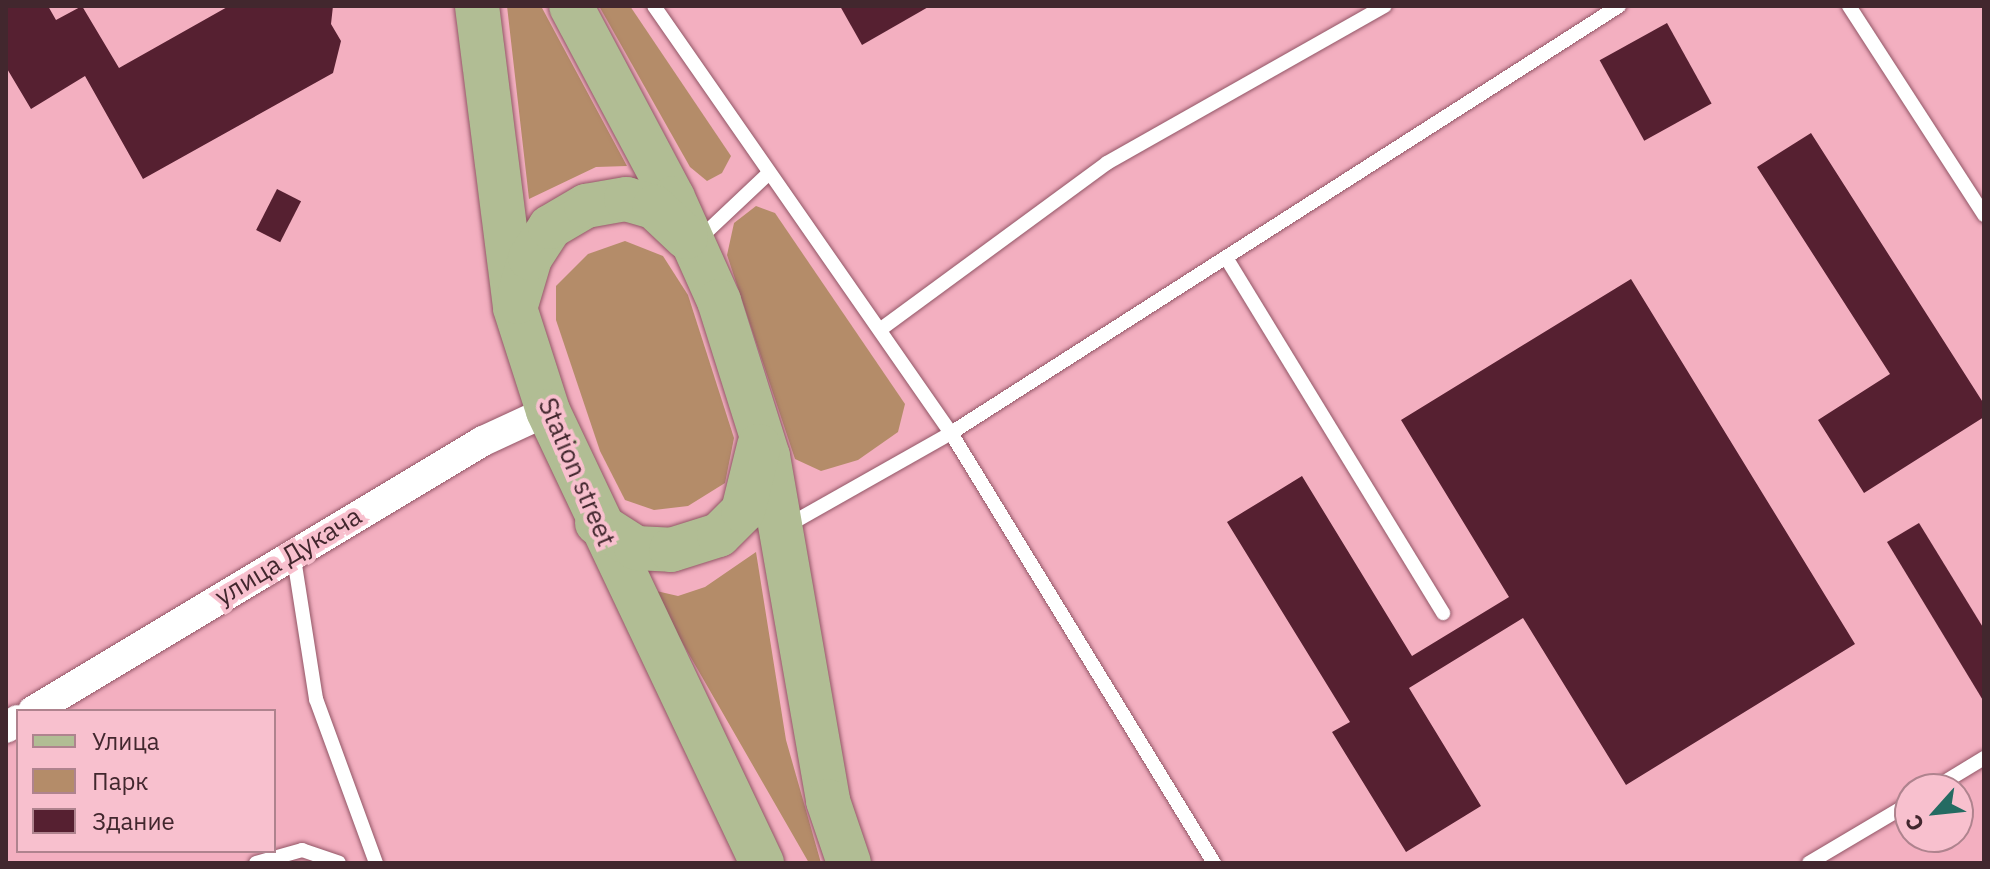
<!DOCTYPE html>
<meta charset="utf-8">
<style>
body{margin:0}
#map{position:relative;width:1990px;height:869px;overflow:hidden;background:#f3afc0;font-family:"IBM Plex Sans",sans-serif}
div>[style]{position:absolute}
.green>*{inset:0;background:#b48c69}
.building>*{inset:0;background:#562031;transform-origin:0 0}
.roads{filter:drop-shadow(0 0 2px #925666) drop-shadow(0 0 2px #925666)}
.service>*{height:14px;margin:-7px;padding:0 7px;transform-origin:7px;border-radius:7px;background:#fff}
.minor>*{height:30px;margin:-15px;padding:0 15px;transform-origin:15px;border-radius:15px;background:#fff}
.primary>*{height:44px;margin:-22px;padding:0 22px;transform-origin:22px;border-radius:22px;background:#b1bd94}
span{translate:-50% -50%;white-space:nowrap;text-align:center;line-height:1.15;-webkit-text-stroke:8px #f8c0ce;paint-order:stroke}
.street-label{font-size:26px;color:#42272e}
.frame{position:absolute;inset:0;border:8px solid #42272e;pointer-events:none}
.legend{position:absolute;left:16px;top:709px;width:260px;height:144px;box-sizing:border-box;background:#f8c0ce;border:2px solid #af838e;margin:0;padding:10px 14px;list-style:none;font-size:24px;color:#42272e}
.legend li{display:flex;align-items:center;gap:16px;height:40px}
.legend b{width:40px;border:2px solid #af838e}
.north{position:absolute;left:1894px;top:773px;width:80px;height:80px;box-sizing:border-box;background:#f8c0ce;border:2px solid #af838e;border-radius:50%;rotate:243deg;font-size:22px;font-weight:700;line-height:32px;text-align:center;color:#42272e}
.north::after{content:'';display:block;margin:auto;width:28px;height:36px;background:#246b62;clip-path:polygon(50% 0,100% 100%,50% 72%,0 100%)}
</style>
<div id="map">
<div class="green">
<i style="clip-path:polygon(507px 6px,541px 6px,627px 166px,596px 167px,529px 199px)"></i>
<i style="clip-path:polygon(599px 6px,630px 6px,731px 156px,722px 173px,707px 181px,690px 167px)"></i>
<i style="clip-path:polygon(756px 206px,775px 213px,905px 404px,898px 432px,858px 460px,821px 471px,795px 459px,727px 255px,734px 223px)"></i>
<i style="clip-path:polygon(625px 241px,663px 256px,688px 295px,734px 438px,725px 483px,688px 506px,654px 510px,625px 500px,600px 451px,556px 320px,556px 286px,588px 254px)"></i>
<i style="clip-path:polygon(756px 552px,786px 740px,821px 863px,809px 863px,652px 590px,678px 596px,705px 587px)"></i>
</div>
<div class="building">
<i style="clip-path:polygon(6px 6px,48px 6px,56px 20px,82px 6px,119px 68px,229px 6px,333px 6px,331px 24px,341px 41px,333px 73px,143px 179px,85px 76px,31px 109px,6px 67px)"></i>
<i style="clip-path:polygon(840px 6px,930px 6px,862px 45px)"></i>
<i style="left:1667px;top:23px;width:92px;height:77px;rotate:61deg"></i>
<i style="clip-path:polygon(1811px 133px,1984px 404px,1984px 417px,1864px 493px,1818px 420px,1890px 374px,1757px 167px)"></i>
<i style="left:277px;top:189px;width:27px;height:46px;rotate:27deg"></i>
<i style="clip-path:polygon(1631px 279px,1855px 644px,1626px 785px,1523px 618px,1409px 688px,1481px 806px,1406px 852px,1332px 732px,1350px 722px,1227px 522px,1302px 476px,1412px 656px,1509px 597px,1401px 420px)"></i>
<i style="clip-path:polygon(1919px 523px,1984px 629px,1984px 702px,1887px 542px)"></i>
</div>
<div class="roads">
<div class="service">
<i style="left:654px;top:6px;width:520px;rotate:55.18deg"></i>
<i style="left:951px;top:433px;width:504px;rotate:58.55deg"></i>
<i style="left:1849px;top:6px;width:249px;rotate:57.1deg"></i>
<i style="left:699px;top:239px;width:96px;rotate:-43.3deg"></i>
<i style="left:1227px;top:259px;width:415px;rotate:58.6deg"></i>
<i style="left:881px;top:329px;width:280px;rotate:-36.3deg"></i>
<i style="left:1107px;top:163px;width:319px;rotate:-29.5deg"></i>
<i style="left:785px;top:527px;width:191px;rotate:-29.5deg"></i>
<i style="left:951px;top:433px;width:793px;rotate:-32.59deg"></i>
<i style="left:293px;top:552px;width:149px;rotate:81.1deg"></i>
<i style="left:316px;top:699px;width:175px;rotate:69.9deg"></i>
<i style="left:1933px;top:789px;width:60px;rotate:-31.3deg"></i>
<i style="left:256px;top:863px;width:48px;rotate:-15.8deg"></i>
<i style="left:302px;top:850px;width:39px;rotate:19deg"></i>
<i style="left:1809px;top:863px;width:117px;rotate:-30.7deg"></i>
</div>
<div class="minor">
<i style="left:33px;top:711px;width:525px;rotate:-30.96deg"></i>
<i style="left:483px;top:441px;width:72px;rotate:-24.8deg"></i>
<i style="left:6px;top:728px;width:14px;rotate:-34deg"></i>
</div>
<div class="primary">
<i style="left:477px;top:6px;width:304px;rotate:82.8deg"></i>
<i style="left:515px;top:308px;width:108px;rotate:72.2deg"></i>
<i style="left:548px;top:411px;width:500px;rotate:64.66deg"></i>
<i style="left:571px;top:6px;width:217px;rotate:62deg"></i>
<i style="left:673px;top:198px;width:113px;rotate:65.9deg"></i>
<i style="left:719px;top:301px;width:163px;rotate:72.5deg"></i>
<i style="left:768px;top:456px;width:350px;rotate:80.1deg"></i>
<i style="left:828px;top:801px;width:65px;rotate:71.3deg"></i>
<i style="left:517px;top:302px;width:46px;rotate:-73.5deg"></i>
<i style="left:530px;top:258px;width:37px;rotate:-57deg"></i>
<i style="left:550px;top:227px;width:42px;rotate:-30.3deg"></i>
<i style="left:586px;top:206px;width:41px;rotate:-9.9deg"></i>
<i style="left:626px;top:199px;width:29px;rotate:16deg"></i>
<i style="left:654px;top:207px;width:44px;rotate:43.2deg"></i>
<i style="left:597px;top:523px;width:46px;rotate:32.7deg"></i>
<i style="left:636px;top:548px;width:35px;rotate:3deg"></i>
<i style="left:671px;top:550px;width:50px;rotate:-17.4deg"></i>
<i style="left:719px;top:535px;width:34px;rotate:-45deg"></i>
<i style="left:743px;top:511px;width:67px;rotate:-76.2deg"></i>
</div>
</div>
<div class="street-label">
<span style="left:577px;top:472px;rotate:67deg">Station street</span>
<span style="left:288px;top:556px;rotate:-31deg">улица Дукача</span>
</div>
<div class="frame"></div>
<ul class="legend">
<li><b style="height:10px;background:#b1bd94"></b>Улица</li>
<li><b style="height:22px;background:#b48c69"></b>Парк</li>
<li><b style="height:22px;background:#562031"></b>Здание</li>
</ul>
<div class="north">С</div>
</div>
